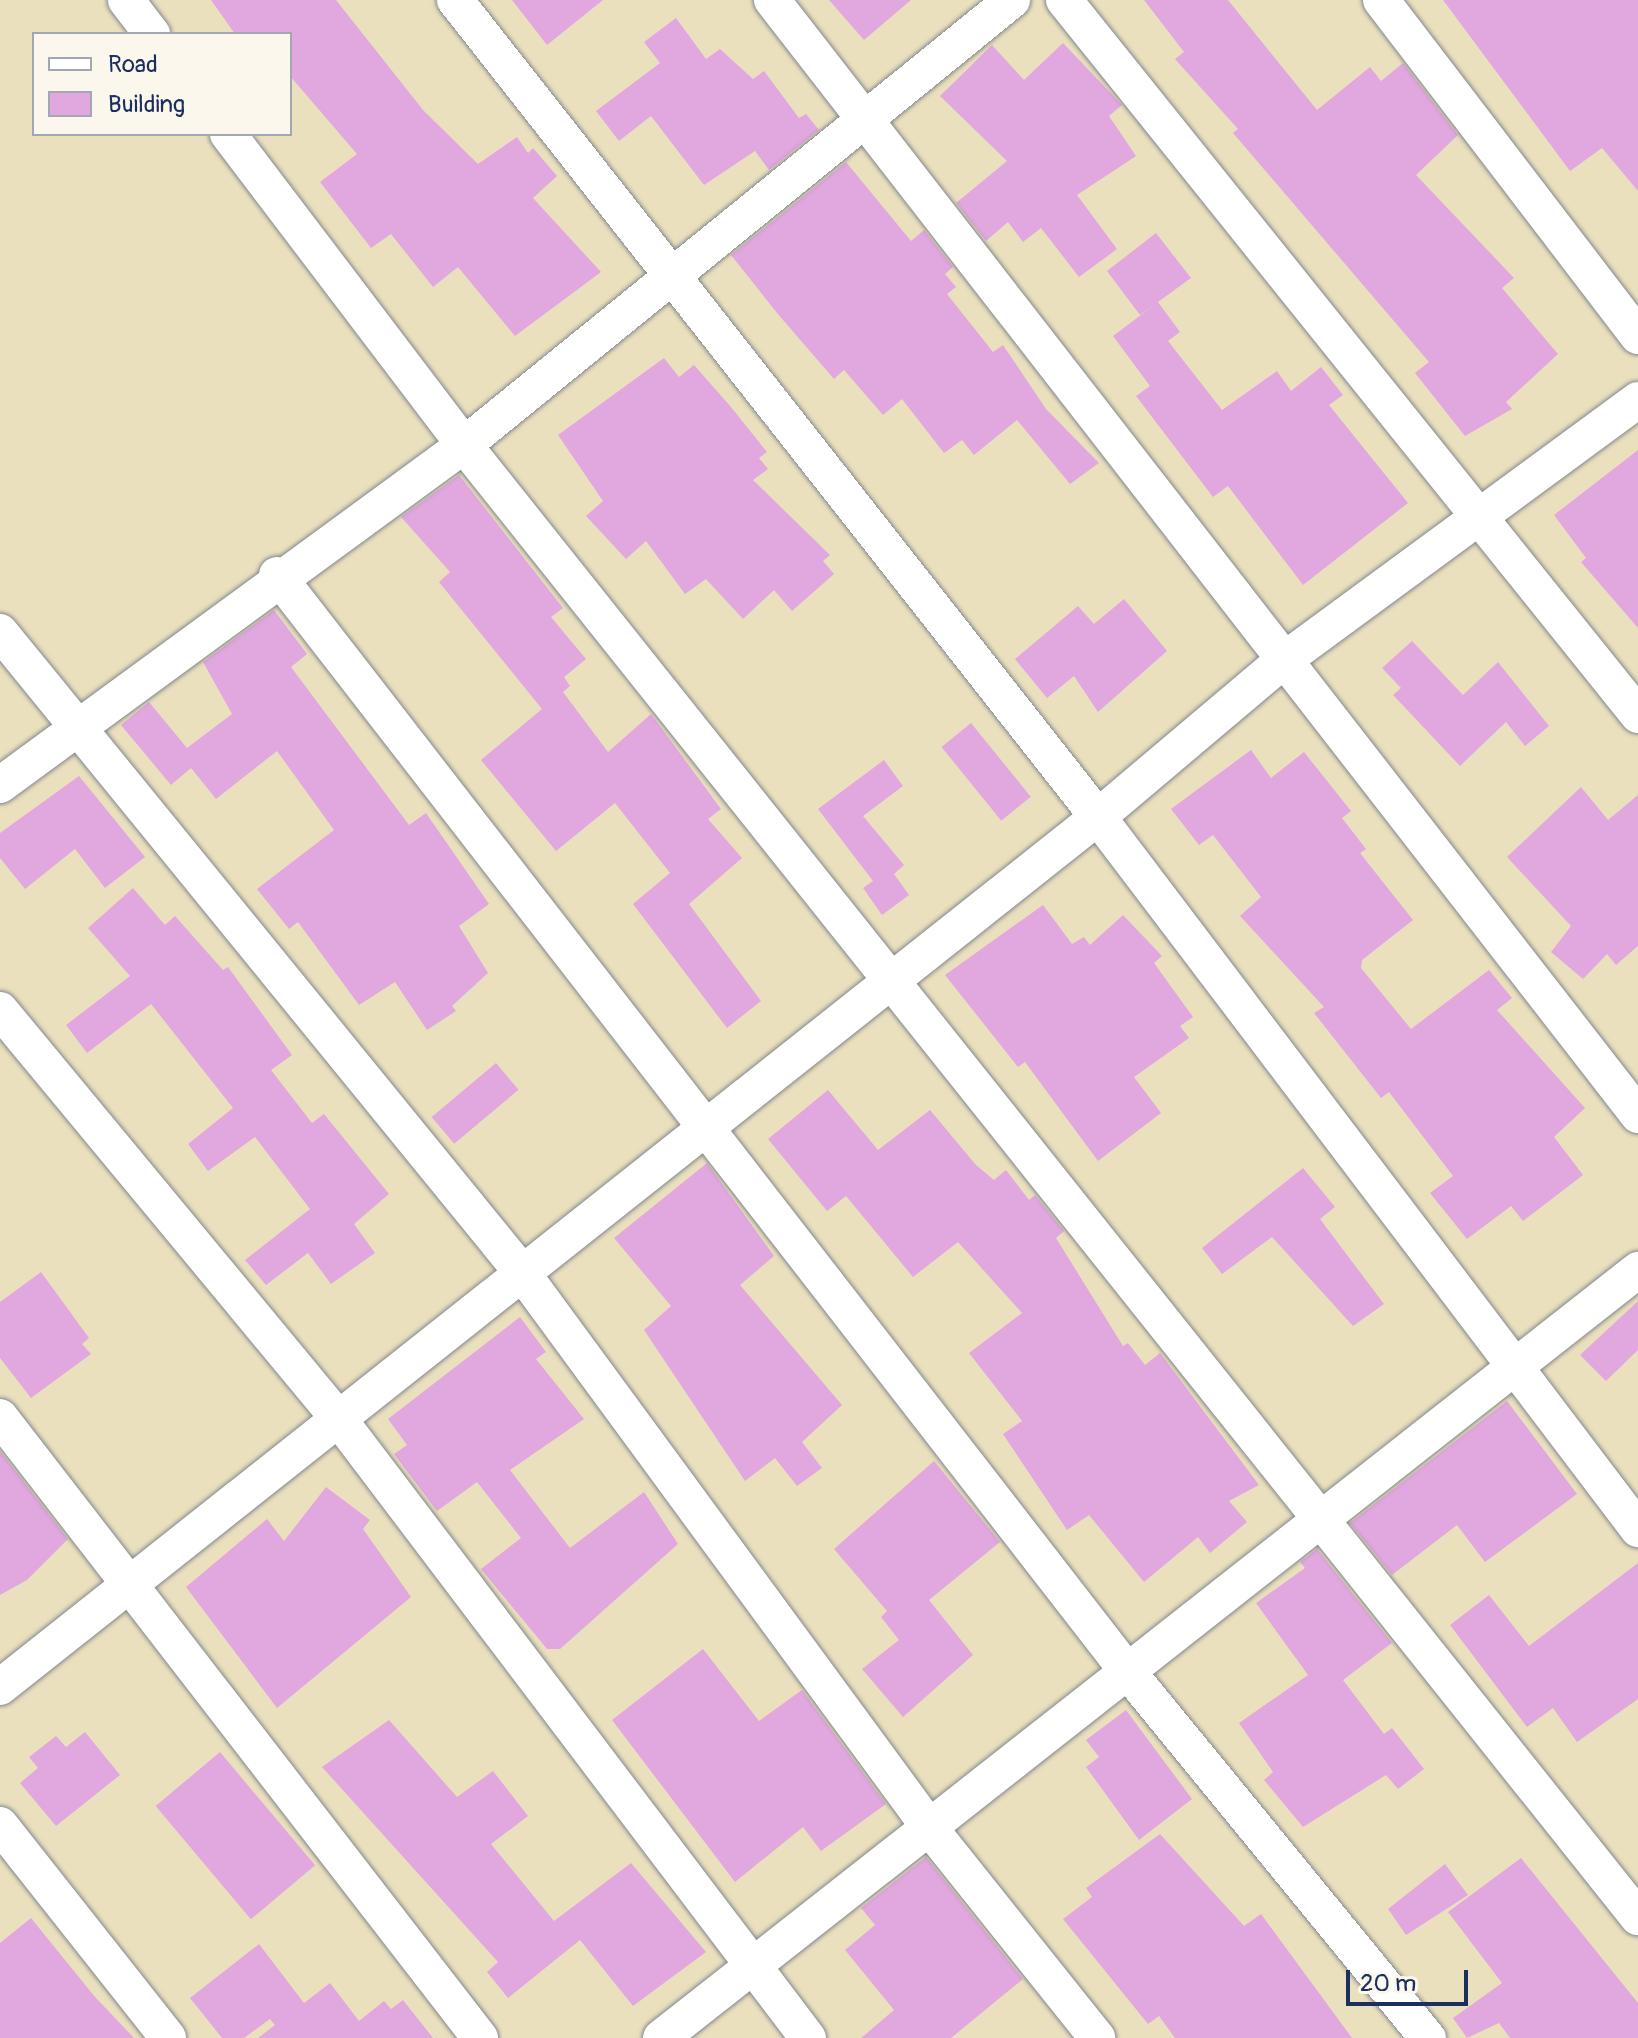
<!DOCTYPE html>
<style>
body{margin:0}
#map{position:relative;width:1638px;height:2038px;overflow:hidden;background:#ebe0be;font-family:Pangolin,sans-serif}
div>[style]{position:absolute}
.building>*{inset:0;background:#e1a7df;transform-origin:0 0}
.roads{filter:drop-shadow(0 0 2px #83888e) drop-shadow(0 0 2px #83888e)}
.minor>*{height:36px;margin:-18px;padding:0 18px;transform-origin:18px;border-radius:18px;background:#fff}
span{translate:-50% -50%;white-space:nowrap;text-align:center;line-height:1.15;-webkit-text-stroke:7px #fbf7ec;paint-order:stroke}
.legend{position:absolute;left:32px;top:32px;width:260px;height:104px;box-sizing:border-box;background:#fbf7ec;border:2px solid #a1a7b3;margin:0;padding:10px 14px;list-style:none;font-size:24px;color:#1b2f5e}
.legend li{display:flex;align-items:center;gap:16px;height:40px}
.legend b{width:40px;border:2px solid #a1a7b3}
.scale{position:absolute;left:1346px;top:1970px;width:122px;height:36px;box-sizing:border-box;border:4px solid #1b2f5e;border-top:0;padding-left:10px;font-size:24px;line-height:28px;white-space:nowrap;color:#1b2f5e;-webkit-text-stroke:6px #fbf7ec;paint-order:stroke}
</style>
<div id="map">
<div class="building">
<i style="clip-path:polygon(211px 0,336px 0,423px 110px,478px 164px,517px 137px,528px 153px,533px 148px,557px 176px,533px 198px,601px 272px,515px 336px,458px 267px,433px 287px,391px 234px,371px 248px,320px 182px,357px 154px,290px 76px,290px 34px,235px 34px)"></i>
<i style="clip-path:polygon(512px 0,603px 0,547px 45px)"></i>
<i style="clip-path:polygon(829px 0,911px 0,864px 40px)"></i>
<i style="clip-path:polygon(1144px 0,1228px 0,1317px 110px,1370px 67px,1381px 81px,1403px 63px,1458px 135px,1416px 175px,1514px 278px,1502px 288px,1558px 354px,1506px 402px,1512px 409px,1465px 436px,1415px 373px,1429px 362px,1233px 133px,1238px 129px,1175px 59px,1184px 52px)"></i>
<i style="clip-path:polygon(1443px 0,1638px 0,1638px 191px,1602px 148px,1570px 171px)"></i>
<i style="clip-path:polygon(676px 18px,706px 59px,720px 49px,753px 79px,764px 71px,799px 118px,806px 114px,819px 130px,769px 170px,755px 151px,704px 185px,651px 116px,619px 141px,596px 111px,660px 63px,644px 42px)"></i>
<i style="clip-path:polygon(1063px 43px,1122px 105px,1109px 116px,1136px 156px,1077px 195px,1117px 249px,1079px 277px,1041px 228px,1023px 242px,1008px 222px,986px 241px,956px 203px,1007px 161px,940px 96px,992px 45px,1024px 80px)"></i>
<i style="clip-path:polygon(846px 162px,911px 241px,924px 230px,953px 267px,945px 274px,956px 287px,947px 294px,993px 352px,1003px 345px,1046px 409px,1099px 463px,1070px 484px,1017px 420px,974px 455px,962px 440px,944px 453px,902px 399px,883px 415px,844px 370px,834px 379px,777px 313px,731px 255px)"></i>
<i style="clip-path:polygon(1156px 233px,1191px 278px,1158px 302px,1180px 332px,1168px 341px,1222px 410px,1277px 371px,1291px 391px,1321px 367px,1343px 395px,1329px 405px,1408px 503px,1303px 585px,1228px 486px,1213px 497px,1136px 396px,1150px 386px,1113px 336px,1157px 303px,1140px 315px,1107px 271px)"></i>
<i style="clip-path:polygon(664px 358px,679px 377px,694px 365px,731px 407px,767px 452px,759px 458px,768px 469px,753px 480px,830px 555px,823px 561px,834px 574px,792px 611px,774px 590px,743px 619px,706px 579px,685px 594px,646px 541px,626px 559px,586px 516px,603px 501px,558px 435px)"></i>
<i style="clip-path:polygon(1638px 450px,1638px 628px,1581px 562px,1586px 558px,1554px 515px)"></i>
<i style="clip-path:polygon(459px 475px,563px 608px,551px 617px,586px 659px,564px 677px,570px 686px,563px 692px,608px 752px,651px 714px,721px 809px,708px 819px,742px 858px,689px 904px,761px 1001px,727px 1028px,633px 904px,670px 873px,615px 803px,556px 851px,481px 760px,542px 709px,439px 582px,450px 572px,401px 517px)"></i>
<i style="clip-path:polygon(1124px 599px,1167px 651px,1098px 712px,1074px 676px,1047px 698px,1015px 659px,1078px 606px,1094px 624px)"></i>
<i style="clip-path:polygon(274px 610px,307px 654px,291px 667px,409px 825px,426px 813px,489px 904px,459px 926px,488px 973px,452px 1006px,456px 1011px,427px 1030px,395px 982px,359px 1005px,298px 922px,289px 929px,257px 889px,334px 830px,277px 751px,216px 799px,191px 768px,171px 785px,121px 725px,149px 702px,187px 748px,232px 714px,203px 662px)"></i>
<i style="clip-path:polygon(1412px 641px,1463px 695px,1498px 662px,1549px 726px,1525px 746px,1506px 722px,1460px 766px,1393px 695px,1401px 688px,1382px 668px)"></i>
<i style="left:971px;top:723px;width:95px;height:38px;rotate:51deg"></i>
<i style="clip-path:polygon(1251px 750px,1271px 778px,1304px 752px,1351px 811px,1342px 818px,1366px 849px,1360px 853px,1413px 920px,1362px 960px,1361px 968px,1411px 1029px,1489px 970px,1512px 998px,1497px 1010px,1585px 1108px,1554px 1137px,1583px 1175px,1523px 1221px,1511px 1206px,1467px 1239px,1430px 1193px,1453px 1176px,1389px 1092px,1381px 1098px,1314px 1013px,1324px 1007px,1240px 916px,1261px 897px,1213px 835px,1199px 845px,1171px 809px)"></i>
<i style="clip-path:polygon(884px 760px,903px 786px,863px 816px,904px 865px,894px 874px,909px 895px,882px 915px,863px 888px,873px 881px,818px 809px)"></i>
<i style="clip-path:polygon(79px 776px,145px 857px,105px 888px,75px 849px,25px 889px,0 858px,0 833px)"></i>
<i style="clip-path:polygon(1581px 787px,1608px 820px,1638px 795px,1638px 946px,1616px 965px,1607px 954px,1583px 979px,1551px 952px,1571px 926px,1507px 857px)"></i>
<i style="clip-path:polygon(133px 888px,165px 925px,175px 916px,223px 970px,228px 967px,292px 1055px,271px 1070px,312px 1123px,324px 1114px,389px 1194px,354px 1224px,375px 1253px,331px 1284px,308px 1253px,266px 1285px,245px 1260px,310px 1209px,255px 1137px,208px 1171px,188px 1144px,233px 1108px,151px 1004px,87px 1053px,66px 1025px,130px 976px,88px 928px)"></i>
<i style="clip-path:polygon(1043px 905px,1072px 944px,1084px 937px,1090px 945px,1123px 915px,1162px 956px,1154px 963px,1193px 1017px,1180px 1026px,1189px 1038px,1134px 1077px,1161px 1113px,1098px 1161px,1025px 1062px,1018px 1067px,945px 975px)"></i>
<i style="left:496px;top:1063px;width:35px;height:84px;rotate:50deg"></i>
<i style="clip-path:polygon(828px 1090px,878px 1150px,930px 1110px,976px 1165px,994px 1180px,1006px 1170px,1029px 1200px,1035px 1195px,1064px 1231px,1056px 1238px,1123px 1346px,1128px 1343px,1145px 1365px,1160px 1353px,1259px 1485px,1229px 1501px,1247px 1522px,1210px 1553px,1198px 1537px,1144px 1582px,1089px 1515px,1067px 1530px,1003px 1434px,1022px 1421px,969px 1353px,1022px 1313px,958px 1242px,913px 1277px,846px 1196px,827px 1211px,768px 1139px)"></i>
<i style="clip-path:polygon(707px 1163px,774px 1256px,740px 1285px,842px 1405px,802px 1442px,822px 1468px,797px 1486px,775px 1458px,745px 1481px,644px 1330px,671px 1306px,614px 1238px)"></i>
<i style="clip-path:polygon(1303px 1168px,1335px 1207px,1320px 1219px,1384px 1304px,1353px 1326px,1272px 1237px,1222px 1274px,1202px 1248px)"></i>
<i style="clip-path:polygon(41px 1272px,89px 1338px,82px 1344px,91px 1354px,31px 1398px,0 1358px,0 1302px)"></i>
<i style="clip-path:polygon(1638px 1301px,1638px 1350px,1606px 1381px,1580px 1355px)"></i>
<i style="clip-path:polygon(520px 1317px,546px 1352px,536px 1359px,584px 1419px,510px 1470px,570px 1548px,644px 1492px,678px 1544px,560px 1649px,547px 1649px,481px 1569px,521px 1538px,477px 1482px,437px 1511px,394px 1454px,407px 1445px,388px 1419px)"></i>
<i style="clip-path:polygon(1507px 1401px,1577px 1494px,1485px 1562px,1457px 1525px,1392px 1575px,1350px 1523px)"></i>
<i style="clip-path:polygon(0 1451px,68px 1539px,27px 1580px,0 1595px)"></i>
<i style="clip-path:polygon(934px 1461px,1000px 1542px,929px 1600px,973px 1655px,903px 1717px,862px 1669px,899px 1640px,881px 1617px,887px 1611px,834px 1549px)"></i>
<i style="clip-path:polygon(326px 1487px,370px 1520px,363px 1529px,411px 1597px,277px 1708px,186px 1587px,267px 1519px,284px 1541px)"></i>
<i style="clip-path:polygon(1317px 1549px,1392px 1643px,1343px 1680px,1384px 1734px,1392px 1728px,1424px 1769px,1398px 1789px,1386px 1775px,1303px 1827px,1264px 1780px,1273px 1772px,1239px 1723px,1308px 1675px,1256px 1603px,1305px 1568px,1300px 1562px)"></i>
<i style="clip-path:polygon(1638px 1563px,1638px 1699px,1577px 1742px,1553px 1708px,1527px 1727px,1450px 1625px,1489px 1595px,1529px 1646px)"></i>
<i style="clip-path:polygon(703px 1649px,759px 1721px,802px 1690px,886px 1804px,821px 1851px,803px 1827px,735px 1882px,612px 1720px)"></i>
<i style="clip-path:polygon(1126px 1710px,1192px 1799px,1139px 1840px,1086px 1767px,1099px 1757px,1086px 1740px)"></i>
<i style="clip-path:polygon(389px 1720px,457px 1797px,493px 1771px,528px 1816px,491px 1844px,554px 1921px,631px 1863px,706px 1952px,633px 2006px,580px 1940px,508px 1998px,487px 1972px,498px 1962px,322px 1767px)"></i>
<i style="clip-path:polygon(85px 1732px,120px 1775px,56px 1826px,20px 1783px,38px 1768px,29px 1757px,56px 1736px,66px 1747px)"></i>
<i style="left:220px;top:1752px;width:148px;height:84px;rotate:50deg"></i>
<i style="clip-path:polygon(1160px 1834px,1244px 1926px,1261px 1914px,1352px 2038px,1175px 2038px,1159px 2016px,1148px 2024px,1063px 1919px,1092px 1897px,1086px 1888px)"></i>
<i style="clip-path:polygon(926px 1857px,1023px 1979px,951px 2038px,861px 2038px,894px 2010px,845px 1950px,875px 1925px,861px 1908px)"></i>
<i style="clip-path:polygon(1521px 1858px,1638px 2003px,1638px 2038px,1510px 2038px,1499px 2023px,1467px 2038px,1453px 2018px,1502px 1983px,1448px 1912px)"></i>
<i style="clip-path:polygon(1445px 1864px,1468px 1895px,1406px 1935px,1388px 1909px)"></i>
<i style="clip-path:polygon(31px 1918px,95px 1997px,134px 2038px,0 2038px,0 1943px)"></i>
<i style="clip-path:polygon(259px 1944px,304px 2003px,330px 1983px,359px 2021px,384px 2001px,391px 2009px,403px 2000px,433px 2038px,258px 2038px,275px 2025px,270px 2019px,244px 2038px,222px 2038px,190px 1998px)"></i>
</div>
<div class="roads">
<div class="minor">
<i style="left:126px;top:0;width:43px;rotate:52.6deg"></i>
<i style="left:455px;top:0;width:1040px;rotate:51.8deg"></i>
<i style="left:1098px;top:817px;width:894px;rotate:52.82deg"></i>
<i style="left:772px;top:0;width:1412px;rotate:52.16deg"></i>
<i style="left:1064px;top:0;width:917px;rotate:51.24deg"></i>
<i style="left:1381px;top:0;width:423px;rotate:52.6deg"></i>
<i style="left:228px;top:134px;width:390px;rotate:52.8deg"></i>
<i style="left:464px;top:445px;width:1883px;rotate:51.43deg"></i>
<i style="left:277px;top:575px;width:1382px;rotate:52.2deg"></i>
<i style="left:1124px;top:1667px;width:480px;rotate:50.7deg"></i>
<i style="left:0;top:632px;width:823px;rotate:50.82deg"></i>
<i style="left:520px;top:1270px;width:696px;rotate:53.71deg"></i>
<i style="left:932px;top:1831px;width:265px;rotate:51.4deg"></i>
<i style="left:0;top:785px;width:575px;rotate:-36.23deg"></i>
<i style="left:464px;top:445px;width:706px;rotate:-39.08deg"></i>
<i style="left:0;top:1010px;width:530px;rotate:50.36deg"></i>
<i style="left:338px;top:1418px;width:778px;rotate:52.84deg"></i>
<i style="left:0;top:1417px;width:785px;rotate:52.3deg"></i>
<i style="left:0;top:1687px;width:1401px;rotate:-38.39deg"></i>
<i style="left:1098px;top:817px;width:243px;rotate:-40.2deg"></i>
<i style="left:1284px;top:660px;width:439px;rotate:-36.3deg"></i>
<i style="left:0;top:1825px;width:271px;rotate:51.7deg"></i>
<i style="left:661px;top:2038px;width:1243px;rotate:-38.17deg"></i>
</div>
</div>
<ul class="legend">
<li><b style="height:10px;background:#fff"></b>Road</li>
<li><b style="height:22px;background:#e1a7df"></b>Building</li>
</ul>
<div class="scale">20 m</div>
</div>
